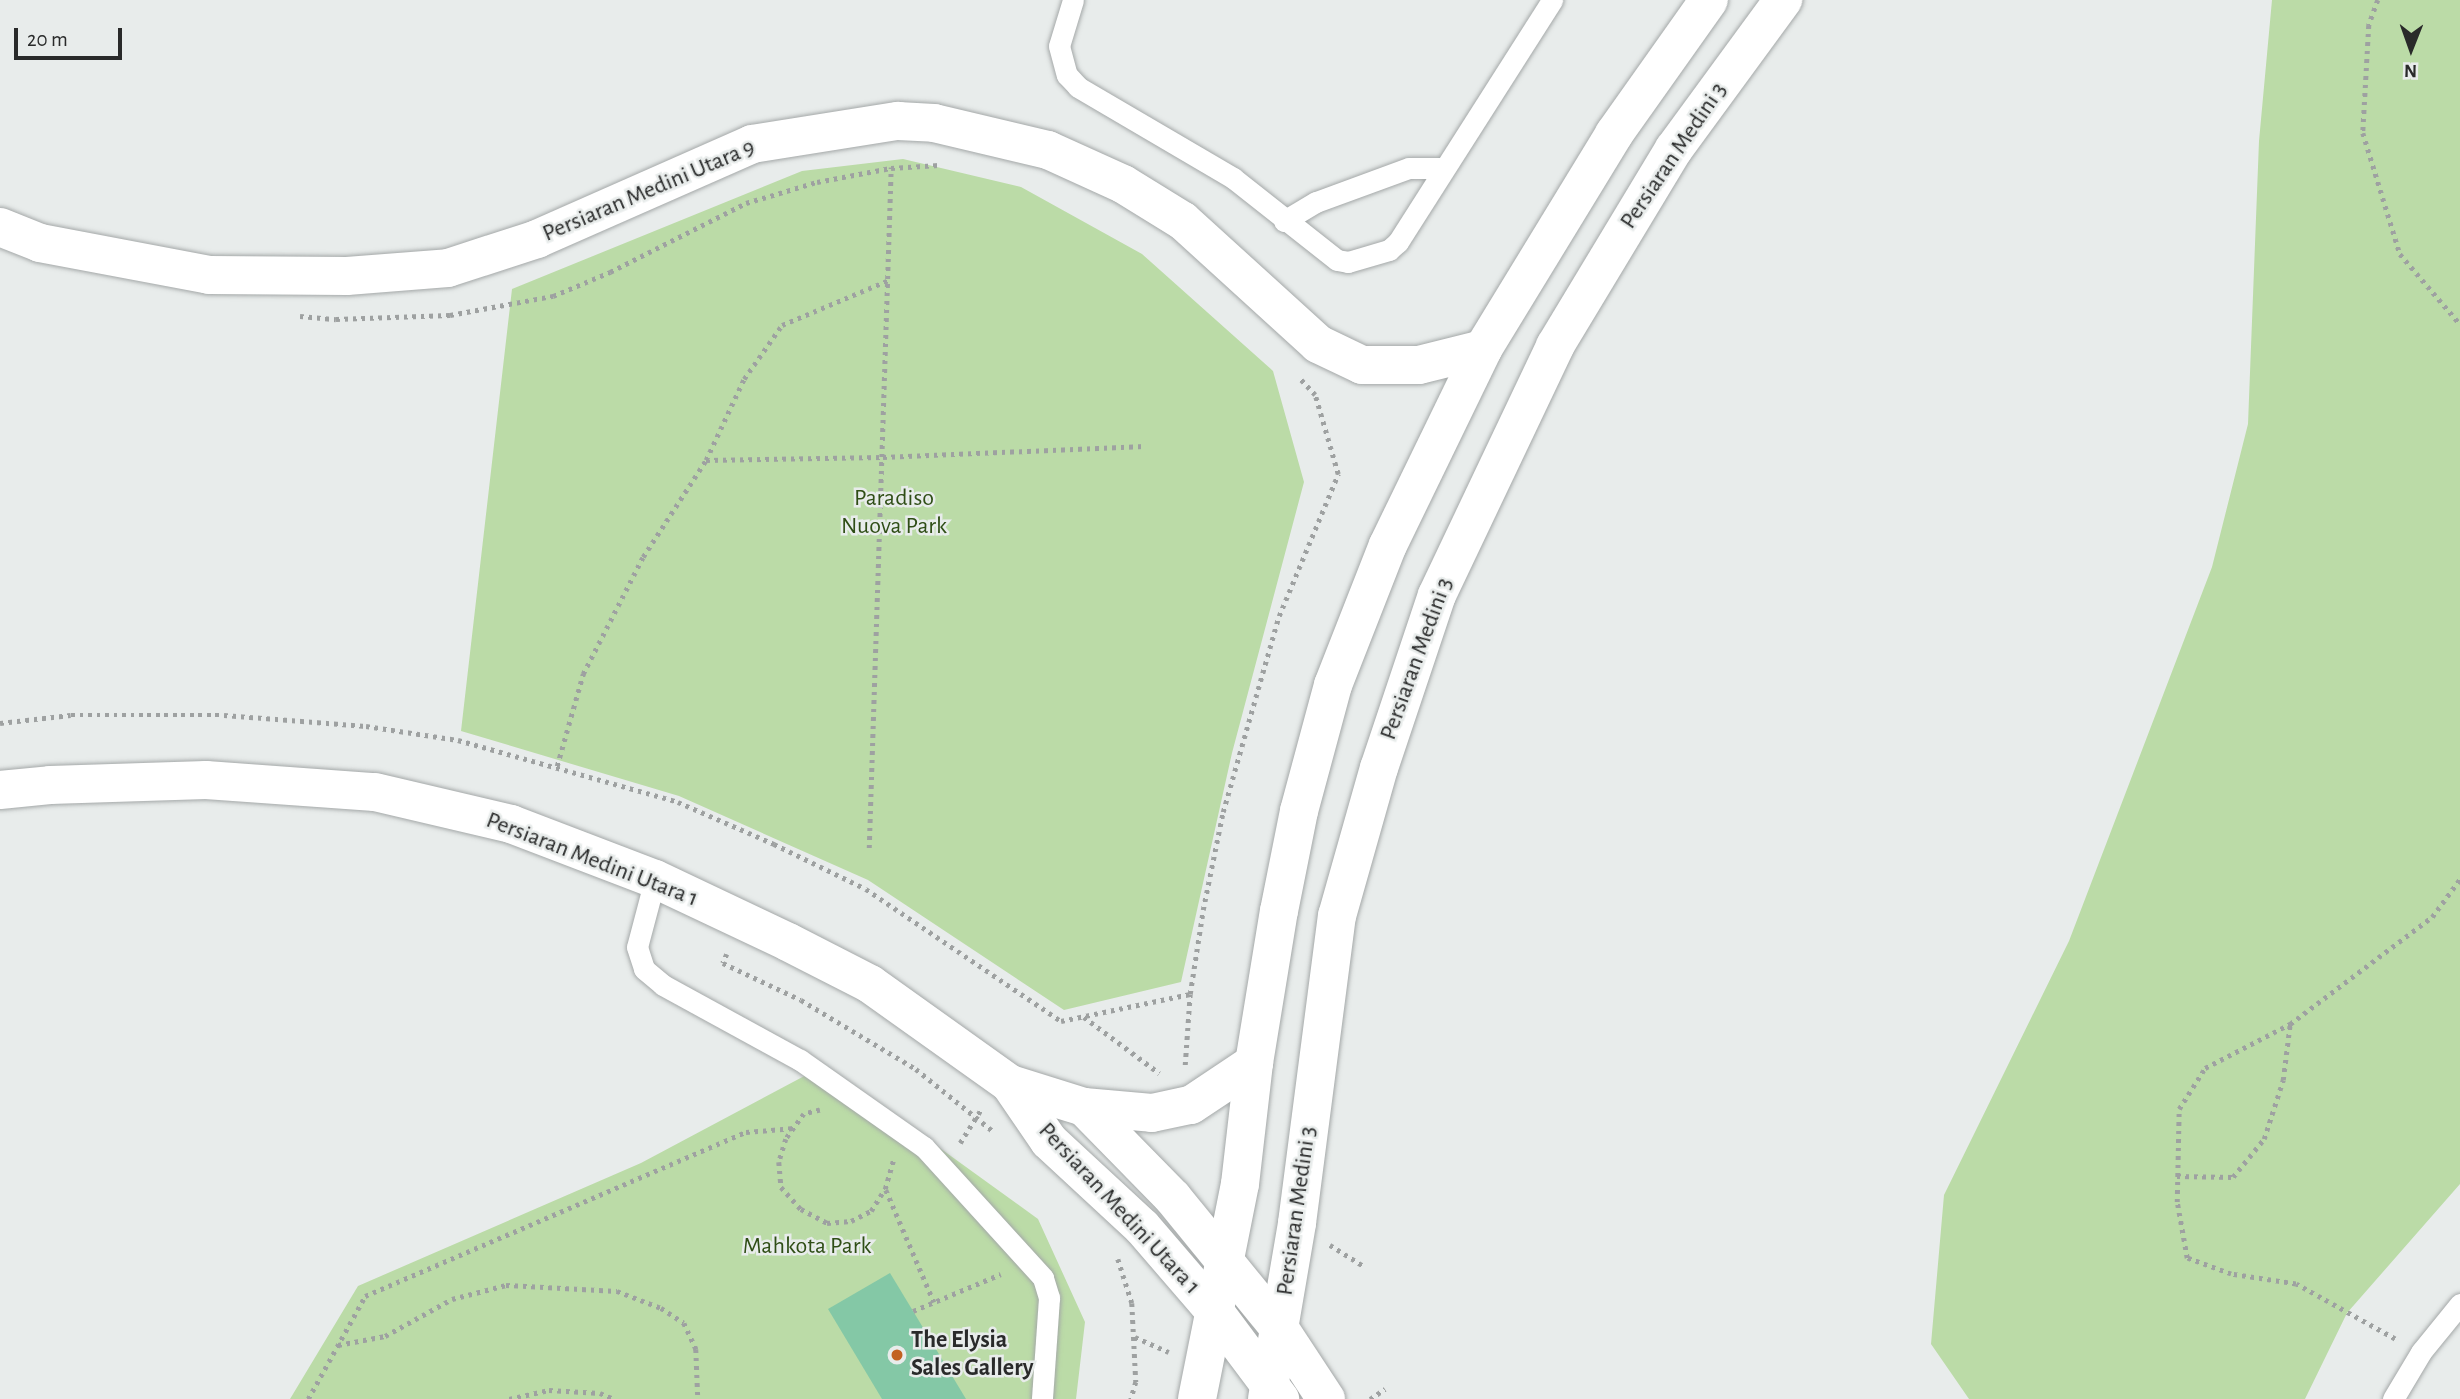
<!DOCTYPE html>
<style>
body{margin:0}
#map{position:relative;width:2460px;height:1399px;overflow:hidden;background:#e8eceb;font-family:"Alegreya Sans",sans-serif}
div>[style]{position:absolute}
.green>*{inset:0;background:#bbdba7}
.building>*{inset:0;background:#84c8a6}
.path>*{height:4.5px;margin-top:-2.25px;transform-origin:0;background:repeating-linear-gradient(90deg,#9ea1a1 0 3.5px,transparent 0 8.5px)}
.roads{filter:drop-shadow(0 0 2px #a4a8a8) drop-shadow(0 0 2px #a4a8a8)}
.lane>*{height:21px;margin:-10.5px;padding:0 10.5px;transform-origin:10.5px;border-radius:10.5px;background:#fff}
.street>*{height:38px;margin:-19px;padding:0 19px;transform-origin:19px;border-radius:19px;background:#fff}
.secondary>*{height:38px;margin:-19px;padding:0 19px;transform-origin:19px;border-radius:19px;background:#fff}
.dots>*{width:19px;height:19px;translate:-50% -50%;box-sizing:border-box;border:4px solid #e8eceb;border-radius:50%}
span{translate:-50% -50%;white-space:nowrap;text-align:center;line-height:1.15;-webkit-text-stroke:5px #e8eceb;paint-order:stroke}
.street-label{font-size:24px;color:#292a2a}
.park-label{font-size:24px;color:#2f4e16}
.poi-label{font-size:24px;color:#292a2a;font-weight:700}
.left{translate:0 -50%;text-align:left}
.north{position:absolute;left:2376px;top:14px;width:70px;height:70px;-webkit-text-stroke:5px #e8eceb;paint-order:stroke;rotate:181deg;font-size:19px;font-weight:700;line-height:28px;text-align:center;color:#292a2a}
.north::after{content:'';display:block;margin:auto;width:24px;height:32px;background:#292a2a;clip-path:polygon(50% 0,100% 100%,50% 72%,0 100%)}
.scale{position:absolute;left:14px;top:28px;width:108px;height:32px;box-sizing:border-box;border:4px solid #292a2a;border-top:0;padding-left:9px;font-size:21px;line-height:24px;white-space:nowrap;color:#292a2a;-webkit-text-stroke:5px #e8eceb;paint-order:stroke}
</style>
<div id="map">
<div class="green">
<i style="clip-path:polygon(2272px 0,2460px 0,2460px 1184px,2347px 1313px,2305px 1399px,1969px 1399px,1931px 1344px,1944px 1195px,2069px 941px,2212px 567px,2248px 424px,2259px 141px)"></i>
<i style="clip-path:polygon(903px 159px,1021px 187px,1142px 254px,1273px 371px,1304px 482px,1232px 753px,1181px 982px,1064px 1010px,868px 880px,679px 796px,461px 731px,512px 289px,802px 171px)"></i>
<i style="clip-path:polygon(810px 1073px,930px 1141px,1038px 1219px,1085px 1322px,1076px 1399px,290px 1399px,358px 1286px,641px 1163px)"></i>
</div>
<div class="building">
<i style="clip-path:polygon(890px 1273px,913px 1311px,966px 1399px,882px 1399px,828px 1309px)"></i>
</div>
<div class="path">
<i style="left:2378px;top:0;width:27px;rotate:110deg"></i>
<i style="left:2369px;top:25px;width:108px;rotate:93.2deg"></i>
<i style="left:2363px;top:133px;width:127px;rotate:73deg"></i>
<i style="left:2400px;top:254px;width:92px;rotate:49.4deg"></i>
<i style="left:300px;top:316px;width:36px;rotate:5deg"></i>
<i style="left:336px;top:319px;width:114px;rotate:-2deg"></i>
<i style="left:450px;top:315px;width:105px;rotate:-10.5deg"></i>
<i style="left:553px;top:296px;width:62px;rotate:-22.8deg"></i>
<i style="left:610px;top:272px;width:153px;rotate:-26.9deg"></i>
<i style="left:746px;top:203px;width:74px;rotate:-16.5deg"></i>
<i style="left:817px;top:182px;width:75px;rotate:-10.7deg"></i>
<i style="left:891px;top:168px;width:48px;rotate:-3.6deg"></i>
<i style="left:706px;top:460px;width:177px;rotate:-1deg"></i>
<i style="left:883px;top:457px;width:262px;rotate:-2.4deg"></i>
<i style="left:0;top:723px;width:71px;rotate:-6.4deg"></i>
<i style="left:71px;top:715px;width:153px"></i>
<i style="left:224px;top:715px;width:142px;rotate:4.4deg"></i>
<i style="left:366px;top:726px;width:93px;rotate:8.7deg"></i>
<i style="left:458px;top:740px;width:229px;rotate:15.7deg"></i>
<i style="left:678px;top:802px;width:105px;rotate:23.6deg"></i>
<i style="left:774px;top:844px;width:102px;rotate:26.1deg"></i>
<i style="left:866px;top:889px;width:235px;rotate:34.1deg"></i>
<i style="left:1061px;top:1021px;width:132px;rotate:-11.8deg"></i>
<i style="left:1190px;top:994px;width:85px;rotate:-81.2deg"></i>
<i style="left:1203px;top:910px;width:100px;rotate:-78.5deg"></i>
<i style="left:1223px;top:812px;width:204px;rotate:-74.1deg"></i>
<i style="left:1279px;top:616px;width:154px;rotate:-67.4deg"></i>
<i style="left:1338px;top:474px;width:82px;rotate:-106.2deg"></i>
<i style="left:1315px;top:395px;width:21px;rotate:-133deg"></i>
<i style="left:557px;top:766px;width:96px;rotate:-74.2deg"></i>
<i style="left:583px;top:674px;width:131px;rotate:-62.9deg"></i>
<i style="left:643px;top:557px;width:116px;rotate:-57deg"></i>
<i style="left:706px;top:460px;width:89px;rotate:-64.9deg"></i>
<i style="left:744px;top:379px;width:66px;rotate:-54.9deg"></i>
<i style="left:782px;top:325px;width:116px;rotate:-22.8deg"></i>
<i style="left:869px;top:848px;width:681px;rotate:-88.15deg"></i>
<i style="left:727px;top:954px;width:10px;rotate:114deg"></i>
<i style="left:723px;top:963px;width:86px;rotate:25.4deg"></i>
<i style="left:801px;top:1000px;width:134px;rotate:31deg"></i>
<i style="left:916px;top:1069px;width:100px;rotate:38.9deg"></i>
<i style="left:1084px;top:1017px;width:94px;rotate:36.7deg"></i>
<i style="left:1185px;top:1065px;width:71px;rotate:-86deg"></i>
<i style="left:820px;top:1110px;width:16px;rotate:166deg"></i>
<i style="left:804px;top:1114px;width:31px;rotate:126deg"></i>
<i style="left:786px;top:1139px;width:24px;rotate:107deg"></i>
<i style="left:779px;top:1162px;width:25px;rotate:85deg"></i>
<i style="left:781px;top:1187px;width:30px;rotate:48deg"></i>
<i style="left:801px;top:1209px;width:30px;rotate:28deg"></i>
<i style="left:827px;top:1223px;width:24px;rotate:-5deg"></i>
<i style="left:851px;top:1221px;width:22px;rotate:-27deg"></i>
<i style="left:871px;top:1211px;width:26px;rotate:-58deg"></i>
<i style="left:885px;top:1189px;width:32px;rotate:-74deg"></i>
<i style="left:960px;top:1143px;width:40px;rotate:-58deg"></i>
<i style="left:2177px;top:1176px;width:56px;rotate:1deg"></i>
<i style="left:2233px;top:1177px;width:49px;rotate:-50.8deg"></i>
<i style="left:2264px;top:1139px;width:62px;rotate:-72.1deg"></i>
<i style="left:2283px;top:1080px;width:56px;rotate:-82.9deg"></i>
<i style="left:886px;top:1190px;width:122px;rotate:66.8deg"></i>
<i style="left:1330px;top:1245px;width:38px;rotate:32deg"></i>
<i style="left:1118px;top:1259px;width:46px;rotate:72.3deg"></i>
<i style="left:1132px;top:1303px;width:79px;rotate:87.1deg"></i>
<i style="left:1136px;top:1382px;width:18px;rotate:106deg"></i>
<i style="left:913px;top:1311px;width:95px;rotate:-22.8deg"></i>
<i style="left:1135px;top:1337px;width:37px;rotate:24deg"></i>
<i style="left:2395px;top:1339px;width:113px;rotate:-150.9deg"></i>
<i style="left:2296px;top:1284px;width:66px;rotate:-171.3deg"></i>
<i style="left:2231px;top:1274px;width:47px;rotate:-160deg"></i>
<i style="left:2187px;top:1258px;width:57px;rotate:-100.1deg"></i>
<i style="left:2177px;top:1202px;width:93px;rotate:-88.8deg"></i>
<i style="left:2179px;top:1109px;width:49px;rotate:-57.6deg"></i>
<i style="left:2205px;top:1068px;width:96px;rotate:-27.4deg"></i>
<i style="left:2290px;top:1024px;width:178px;rotate:-37deg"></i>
<i style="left:2432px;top:917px;width:47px;rotate:-53.6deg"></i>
<i style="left:338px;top:1345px;width:48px;rotate:-10.8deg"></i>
<i style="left:385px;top:1336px;width:77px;rotate:-28.9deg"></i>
<i style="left:452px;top:1299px;width:56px;rotate:-14.5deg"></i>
<i style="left:506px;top:1285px;width:111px;rotate:3.1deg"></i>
<i style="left:617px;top:1291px;width:47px;rotate:21.1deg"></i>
<i style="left:661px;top:1308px;width:27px;rotate:33deg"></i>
<i style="left:684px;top:1323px;width:29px;rotate:65deg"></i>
<i style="left:696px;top:1349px;width:50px;rotate:87.7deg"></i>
<i style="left:308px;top:1399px;width:118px;rotate:-61deg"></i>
<i style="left:365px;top:1296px;width:415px;rotate:-23.3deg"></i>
<i style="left:746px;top:1132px;width:48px;rotate:-4.8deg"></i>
<i style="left:509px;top:1399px;width:41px;rotate:-12.7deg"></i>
<i style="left:549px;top:1390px;width:51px;rotate:3.4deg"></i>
<i style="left:600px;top:1393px;width:15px;rotate:23deg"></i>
<i style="left:1370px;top:1399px;width:18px;rotate:-34deg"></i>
</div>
<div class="roads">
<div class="lane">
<i style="left:1073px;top:0;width:48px;rotate:106.9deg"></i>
<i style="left:1059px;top:46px;width:30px;rotate:75deg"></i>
<i style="left:1067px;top:75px;width:16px;rotate:47deg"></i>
<i style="left:1078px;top:87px;width:180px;rotate:30.4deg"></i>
<i style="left:1233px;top:178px;width:132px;rotate:38.3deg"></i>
<i style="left:1337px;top:260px;width:11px;rotate:10deg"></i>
<i style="left:1348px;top:262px;width:43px;rotate:-16.3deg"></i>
<i style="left:1389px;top:250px;width:12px;rotate:-42deg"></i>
<i style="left:1398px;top:242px;width:287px;rotate:-57.5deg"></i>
<i style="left:1284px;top:221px;width:37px;rotate:-31deg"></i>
<i style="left:1316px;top:202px;width:99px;rotate:-20.1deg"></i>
<i style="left:1409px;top:168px;width:34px"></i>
<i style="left:655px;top:879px;width:70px;rotate:104.8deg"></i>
<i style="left:637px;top:947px;width:23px;rotate:72deg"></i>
<i style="left:644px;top:969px;width:25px;rotate:40deg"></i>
<i style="left:663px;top:985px;width:156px;rotate:28.7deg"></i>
<i style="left:800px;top:1060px;width:151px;rotate:35.1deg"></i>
<i style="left:924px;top:1147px;width:177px;rotate:47.7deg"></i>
<i style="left:1043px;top:1278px;width:21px;rotate:73deg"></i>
<i style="left:1049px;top:1298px;width:101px;rotate:94deg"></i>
<i style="left:2393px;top:1399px;width:55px;rotate:-59.2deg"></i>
<i style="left:2421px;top:1352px;width:62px;rotate:-50.9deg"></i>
</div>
<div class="street">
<i style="left:0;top:227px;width:43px;rotate:21.8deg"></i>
<i style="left:40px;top:243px;width:172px;rotate:10.7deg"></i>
<i style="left:209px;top:275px;width:138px;rotate:0.4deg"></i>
<i style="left:347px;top:276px;width:101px;rotate:-4.5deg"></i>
<i style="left:448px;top:268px;width:94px;rotate:-18deg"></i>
<i style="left:537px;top:239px;width:235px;rotate:-23.8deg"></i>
<i style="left:752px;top:144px;width:148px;rotate:-9deg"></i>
<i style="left:898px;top:121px;width:36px;rotate:3deg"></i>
<i style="left:934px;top:123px;width:117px;rotate:13.3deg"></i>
<i style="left:1048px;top:150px;width:82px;rotate:24.4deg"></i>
<i style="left:1123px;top:184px;width:70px;rotate:31.7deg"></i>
<i style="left:1183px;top:221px;width:183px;rotate:42.3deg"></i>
<i style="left:1318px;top:344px;width:49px;rotate:25.5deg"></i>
<i style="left:1362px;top:365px;width:57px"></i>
<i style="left:1419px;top:365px;width:66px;rotate:-14deg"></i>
<i style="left:0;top:790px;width:50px;rotate:-5.7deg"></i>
<i style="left:50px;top:785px;width:156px;rotate:-1.8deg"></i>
<i style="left:206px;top:780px;width:169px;rotate:4.1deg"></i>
<i style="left:375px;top:792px;width:140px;rotate:13.2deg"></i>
<i style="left:511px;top:824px;width:154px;rotate:20.9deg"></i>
<i style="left:655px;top:879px;width:147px;rotate:25.3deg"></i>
<i style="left:788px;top:942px;width:92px;rotate:27.1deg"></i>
<i style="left:870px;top:984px;width:172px;rotate:35.5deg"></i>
<i style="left:1010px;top:1084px;width:69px;rotate:55.6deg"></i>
<i style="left:1049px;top:1141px;width:127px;rotate:42.8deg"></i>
<i style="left:1142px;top:1227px;width:112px;rotate:49.3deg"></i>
<i style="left:1215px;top:1312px;width:109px;rotate:53.2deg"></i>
<i style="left:1010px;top:1084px;width:77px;rotate:17.3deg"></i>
<i style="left:1084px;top:1107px;width:127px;rotate:45.6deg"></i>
<i style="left:1173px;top:1198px;width:169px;rotate:50.8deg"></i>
<i style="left:1280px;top:1329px;width:84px;rotate:56.7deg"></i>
</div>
<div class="secondary">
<i style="left:1084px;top:1107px;width:68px;rotate:5deg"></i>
<i style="left:1152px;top:1113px;width:40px;rotate:-12deg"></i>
<i style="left:1191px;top:1105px;width:76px;rotate:-33.7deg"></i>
<i style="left:1197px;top:1399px;width:219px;rotate:-78.7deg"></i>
<i style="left:1240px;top:1184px;width:122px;rotate:-83.4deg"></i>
<i style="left:1254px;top:1063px;width:154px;rotate:-80.7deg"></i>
<i style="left:1279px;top:911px;width:102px;rotate:-78.7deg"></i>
<i style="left:1299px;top:811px;width:131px;rotate:-74.9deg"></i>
<i style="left:1333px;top:685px;width:150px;rotate:-68.6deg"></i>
<i style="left:1388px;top:545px;width:218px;rotate:-64.1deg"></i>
<i style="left:1483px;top:349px;width:252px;rotate:-58.6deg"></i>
<i style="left:1614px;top:134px;width:164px;rotate:-54.7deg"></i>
<i style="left:1267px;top:1399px;width:179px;rotate:-80.3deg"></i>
<i style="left:1297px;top:1223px;width:310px;rotate:-82.6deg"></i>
<i style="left:1337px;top:916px;width:154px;rotate:-74.2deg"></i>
<i style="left:1379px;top:768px;width:182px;rotate:-71.5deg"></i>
<i style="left:1437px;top:595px;width:276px;rotate:-64.6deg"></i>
<i style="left:1555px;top:346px;width:230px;rotate:-58.9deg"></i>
<i style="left:1674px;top:149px;width:185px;rotate:-53.8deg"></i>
</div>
</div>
<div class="dots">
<i style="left:897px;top:1355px;background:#c26121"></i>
</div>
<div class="street-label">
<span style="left:1674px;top:156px;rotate:-56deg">Persiaran Medini 3</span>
<span style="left:649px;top:191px;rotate:-23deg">Persiaran Medini Utara 9</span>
<span style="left:1417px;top:659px;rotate:-70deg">Persiaran Medini 3</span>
<span style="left:592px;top:860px;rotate:21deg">Persiaran Medini Utara 1</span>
<span style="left:1119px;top:1209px;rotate:47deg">Persiaran Medini Utara 1</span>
<span style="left:1297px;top:1211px;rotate:-82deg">Persiaran Medini 3</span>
</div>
<div class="park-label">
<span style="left:894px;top:513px">Paradiso<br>Nuova Park</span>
<span style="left:807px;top:1247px">Mahkota Park</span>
</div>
<div class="poi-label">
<span class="left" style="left:911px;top:1355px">The Elysia<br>Sales Gallery</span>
</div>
<div class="north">N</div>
<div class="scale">20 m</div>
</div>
